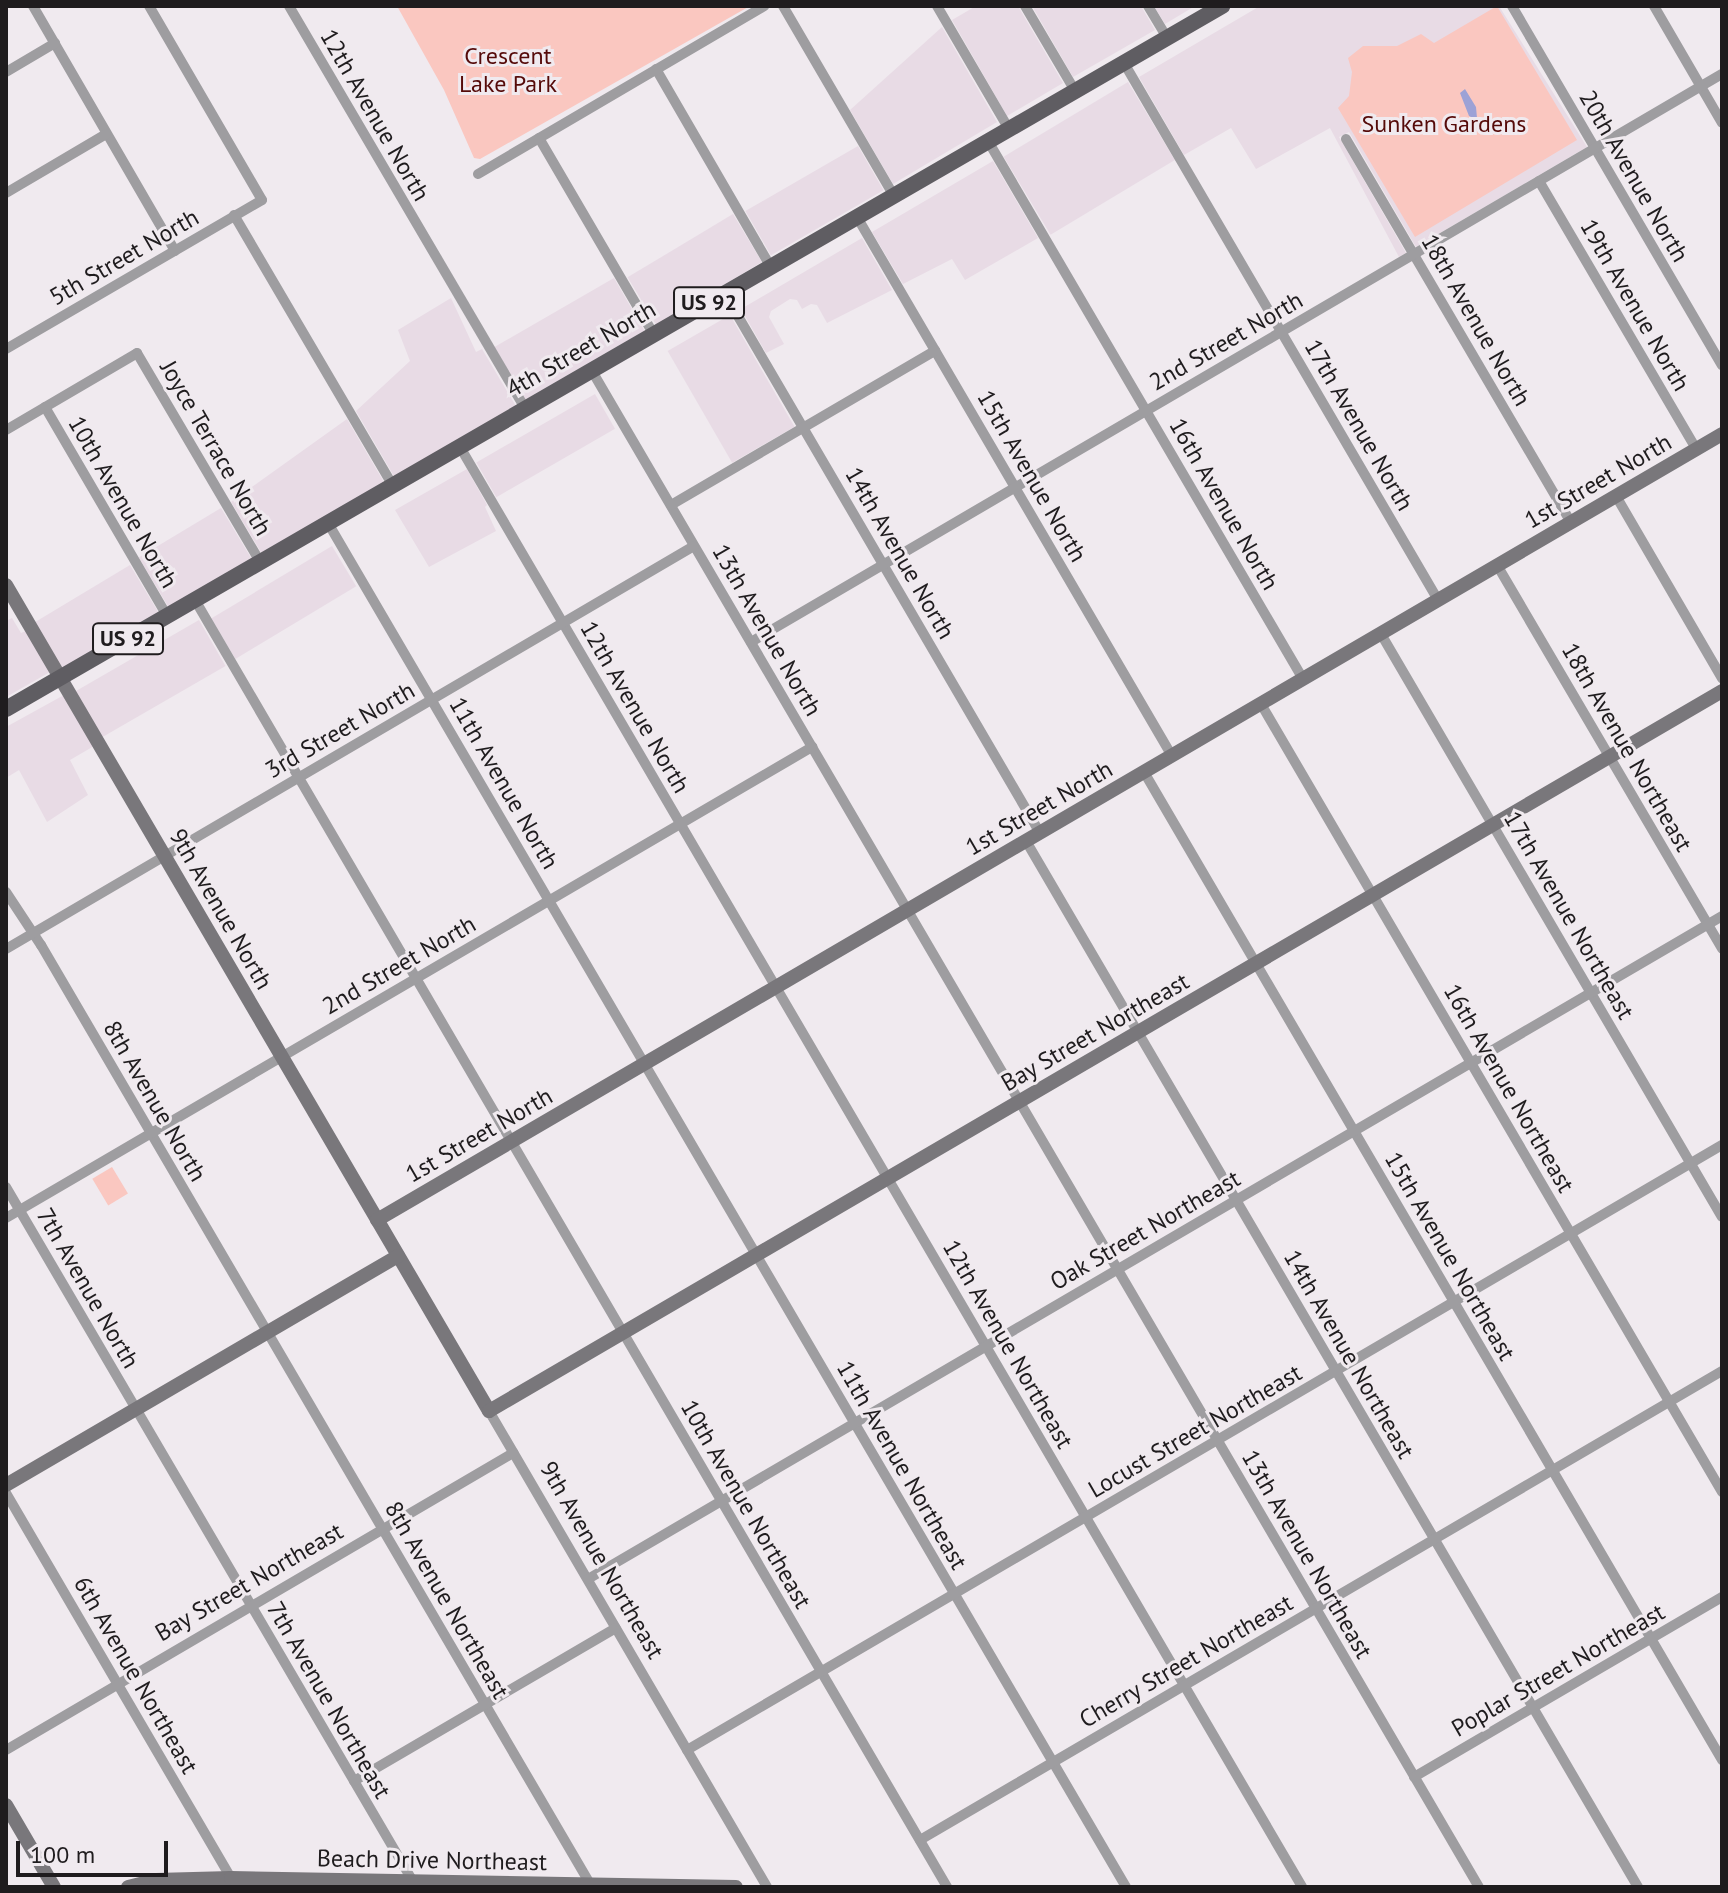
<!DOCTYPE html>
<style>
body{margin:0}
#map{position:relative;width:1728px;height:1893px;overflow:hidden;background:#f0eaef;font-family:"PT Sans",sans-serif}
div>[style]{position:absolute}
.built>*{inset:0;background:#e8dbe5;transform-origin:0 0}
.green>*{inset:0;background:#fac7c0;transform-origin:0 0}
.water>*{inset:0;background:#9ca2d6}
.street>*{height:10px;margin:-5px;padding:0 5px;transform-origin:5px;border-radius:5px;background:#9e9da0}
.secondary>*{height:14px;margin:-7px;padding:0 7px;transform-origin:7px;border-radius:7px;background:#79777b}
.primary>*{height:16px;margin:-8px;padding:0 8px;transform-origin:8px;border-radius:8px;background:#5f5d62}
span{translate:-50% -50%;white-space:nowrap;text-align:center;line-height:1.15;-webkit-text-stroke:6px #f0eaef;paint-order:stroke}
.shield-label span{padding:2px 6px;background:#f0eaef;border:2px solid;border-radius:6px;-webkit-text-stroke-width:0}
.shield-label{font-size:22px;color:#1f1c1e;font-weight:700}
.park-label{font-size:24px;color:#550a09}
.street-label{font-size:24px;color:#1f1c1e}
.frame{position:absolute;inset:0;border:8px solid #1f1c1e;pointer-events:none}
.scale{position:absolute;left:16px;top:1841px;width:152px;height:36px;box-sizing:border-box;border:4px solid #1f1c1e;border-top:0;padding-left:10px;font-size:24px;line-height:28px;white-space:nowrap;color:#1f1c1e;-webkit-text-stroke:6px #f0eaef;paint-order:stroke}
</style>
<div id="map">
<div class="built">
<i style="clip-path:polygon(976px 6px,1018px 6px,1063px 83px,1007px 116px,952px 20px)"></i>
<i style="clip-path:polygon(1032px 6px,1141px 6px,1155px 30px,1073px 77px)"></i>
<i style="clip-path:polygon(1154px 6px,1195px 6px,1165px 24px)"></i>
<i style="clip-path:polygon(1260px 6px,1499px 6px,1587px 147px,1416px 247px,1349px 132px,1339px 137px,1406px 253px,1399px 257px,1330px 128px,1256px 169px,1231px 128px,1184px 155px,1139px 77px)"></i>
<i style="clip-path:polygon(942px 27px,997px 122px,893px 184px,850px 110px)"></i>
<i style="left:1128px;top:82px;width:91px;height:145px;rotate:59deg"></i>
<i style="left:858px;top:146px;width:51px;height:130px;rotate:60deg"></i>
<i style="clip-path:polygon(993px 161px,1038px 238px,965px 280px,952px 259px,903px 284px,872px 232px)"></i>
<i style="left:733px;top:214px;width:56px;height:123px;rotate:59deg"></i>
<i style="clip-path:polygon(862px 238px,892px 290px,827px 323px,817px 305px,811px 304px,802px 309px,797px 300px,790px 299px,771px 311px,769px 317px,784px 344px,766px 353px,741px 309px)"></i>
<i style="left:614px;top:278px;width:61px;height:138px;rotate:60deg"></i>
<i style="clip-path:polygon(451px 298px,476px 352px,482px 349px,517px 408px,395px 478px,356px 411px,410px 361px,398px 330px)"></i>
<i style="left:730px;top:315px;width:129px;height:72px;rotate:60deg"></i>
<i style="left:595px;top:394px;width:40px;height:137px;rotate:60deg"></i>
<i style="clip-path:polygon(347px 419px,385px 484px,262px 554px,231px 502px)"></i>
<i style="clip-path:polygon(467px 469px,487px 505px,485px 507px,496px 531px,429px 567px,395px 510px)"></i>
<i style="left:221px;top:508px;width:61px;height:96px;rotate:59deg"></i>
<i style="left:332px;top:546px;width:47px;height:141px;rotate:59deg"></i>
<i style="left:130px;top:565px;width:55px;height:112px;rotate:59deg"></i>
<i style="clip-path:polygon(12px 618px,21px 633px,26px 631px,50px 672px,6px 697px,6px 621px)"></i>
<i style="left:199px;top:620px;width:53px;height:143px;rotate:60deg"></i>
<i style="clip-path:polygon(64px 695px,94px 746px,70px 760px,88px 795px,47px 822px,19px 770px,6px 778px,6px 727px)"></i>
</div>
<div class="green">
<i style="clip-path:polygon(397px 6px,750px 6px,480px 159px,474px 158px,444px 90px)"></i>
<i style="clip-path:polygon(1497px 6px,1577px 140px,1415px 237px,1338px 108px,1349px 96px,1352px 72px,1348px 58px,1363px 46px,1397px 46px,1421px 34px,1434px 43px)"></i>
<i style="left:112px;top:1167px;width:31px;height:23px;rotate:59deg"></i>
</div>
<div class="water">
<i style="clip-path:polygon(1465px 89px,1476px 107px,1477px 118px,1482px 118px,1479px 121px,1469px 116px,1460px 93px)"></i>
</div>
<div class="street">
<i style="left:33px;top:6px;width:283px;rotate:59.9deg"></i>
<i style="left:289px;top:6px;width:467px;rotate:59.6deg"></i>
<i style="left:783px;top:6px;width:220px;rotate:59.7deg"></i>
<i style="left:937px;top:6px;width:143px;rotate:59.7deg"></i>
<i style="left:1025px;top:6px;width:99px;rotate:59.5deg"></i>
<i style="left:1148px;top:6px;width:37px;rotate:59deg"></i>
<i style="left:1512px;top:6px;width:416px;rotate:59.7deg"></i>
<i style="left:1654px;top:6px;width:135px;rotate:59.8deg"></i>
<i style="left:1124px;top:63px;width:622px;rotate:59.68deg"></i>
<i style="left:656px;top:69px;width:229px;rotate:59.9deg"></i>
<i style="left:6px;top:72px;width:57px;rotate:-30.6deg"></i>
<i style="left:539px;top:138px;width:228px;rotate:59.7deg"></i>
<i style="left:1346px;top:139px;width:444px;rotate:59.6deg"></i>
<i style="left:988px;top:141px;width:623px;rotate:59.65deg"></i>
<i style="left:478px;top:174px;width:332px;rotate:-30.4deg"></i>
<i style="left:1539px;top:181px;width:311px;rotate:59.6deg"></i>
<i style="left:6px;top:193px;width:116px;rotate:-30.5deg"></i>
<i style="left:234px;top:215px;width:314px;rotate:59.6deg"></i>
<i style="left:857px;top:217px;width:624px;rotate:59.7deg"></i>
<i style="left:725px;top:294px;width:624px;rotate:59.7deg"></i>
<i style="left:6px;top:349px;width:296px;rotate:-30.2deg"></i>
<i style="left:262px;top:200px;width:225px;rotate:-120.2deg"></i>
<i style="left:592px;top:371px;width:1756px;rotate:59.67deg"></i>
<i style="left:45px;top:407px;width:242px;rotate:59.7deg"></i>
<i style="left:6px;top:430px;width:152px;rotate:-30.4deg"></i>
<i style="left:137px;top:353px;width:243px;rotate:59.5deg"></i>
<i style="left:460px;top:447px;width:1668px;rotate:59.68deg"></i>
<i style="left:1616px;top:496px;width:211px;rotate:59.8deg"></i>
<i style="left:671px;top:505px;width:306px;rotate:-30.3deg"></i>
<i style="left:328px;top:523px;width:1580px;rotate:59.67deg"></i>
<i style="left:1497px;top:565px;width:445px;rotate:59.6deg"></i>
<i style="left:195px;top:600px;width:1491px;rotate:59.7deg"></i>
<i style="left:1381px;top:634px;width:675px;rotate:59.68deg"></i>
<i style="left:751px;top:642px;width:1125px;rotate:-30.33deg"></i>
<i style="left:1261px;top:704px;width:913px;rotate:59.67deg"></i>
<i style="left:1144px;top:772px;width:1145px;rotate:59.67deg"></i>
<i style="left:1026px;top:841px;width:1212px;rotate:59.67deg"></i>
<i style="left:6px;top:892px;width:64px;rotate:56.6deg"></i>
<i style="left:41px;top:945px;width:1091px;rotate:59.68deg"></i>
<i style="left:6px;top:949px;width:797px;rotate:-30.36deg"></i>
<i style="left:6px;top:1187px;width:809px;rotate:59.63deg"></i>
<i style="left:6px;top:1218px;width:934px;rotate:-30.3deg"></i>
<i style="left:489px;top:1411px;width:551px;rotate:59.71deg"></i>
<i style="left:6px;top:1493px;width:446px;rotate:59.7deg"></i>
<i style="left:588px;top:1579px;width:1314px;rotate:-30.31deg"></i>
<i style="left:6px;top:1750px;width:588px;rotate:-30.36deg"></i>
<i style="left:687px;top:1750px;width:1199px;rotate:-30.31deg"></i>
<i style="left:1414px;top:1777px;width:357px;rotate:-30.3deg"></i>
<i style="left:354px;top:1781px;width:303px;rotate:-30.3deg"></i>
<i style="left:920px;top:1840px;width:929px;rotate:-30.32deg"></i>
</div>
<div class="secondary">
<i style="left:6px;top:585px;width:957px;rotate:59.68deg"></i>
<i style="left:489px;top:1411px;width:1428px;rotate:-30.28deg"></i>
<i style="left:377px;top:1220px;width:1558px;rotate:-30.3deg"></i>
<i style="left:6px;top:1485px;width:454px;rotate:-30.3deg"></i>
<i style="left:6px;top:1805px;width:95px;rotate:59.7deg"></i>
<i style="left:128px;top:1887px;width:29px;rotate:-14deg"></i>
<i style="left:156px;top:1880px;width:75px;rotate:-1.5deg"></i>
<i style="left:231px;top:1878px;width:505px;rotate:1.02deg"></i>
</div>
<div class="primary">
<i style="left:6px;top:709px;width:1405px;rotate:-30.03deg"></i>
</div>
<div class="shield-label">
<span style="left:709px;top:303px">US 92</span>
<span style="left:128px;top:639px">US 92</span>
</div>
<div class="park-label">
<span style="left:508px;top:70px">Crescent<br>Lake Park</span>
<span style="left:1444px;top:124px">Sunken Gardens</span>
</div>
<div class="street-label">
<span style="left:375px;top:115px;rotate:60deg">12th Avenue North</span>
<span style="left:1634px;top:176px;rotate:60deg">20th Avenue North</span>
<span style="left:124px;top:257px;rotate:-30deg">5th Street North</span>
<span style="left:1635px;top:305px;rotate:60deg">19th Avenue North</span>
<span style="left:1476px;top:320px;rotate:60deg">18th Avenue North</span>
<span style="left:1226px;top:341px;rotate:-30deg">2nd Street North</span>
<span style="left:581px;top:349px;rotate:-30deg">4th Street North</span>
<span style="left:1359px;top:425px;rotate:60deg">17th Avenue North</span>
<span style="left:216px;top:448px;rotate:60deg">Joyce Terrace North</span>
<span style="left:1032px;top:476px;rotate:60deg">15th Avenue North</span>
<span style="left:1598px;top:481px;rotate:-30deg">1st Street North</span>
<span style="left:123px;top:502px;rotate:60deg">10th Avenue North</span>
<span style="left:1224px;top:504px;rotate:60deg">16th Avenue North</span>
<span style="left:900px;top:553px;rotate:60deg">14th Avenue North</span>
<span style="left:767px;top:630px;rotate:60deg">13th Avenue North</span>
<span style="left:635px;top:707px;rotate:60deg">12th Avenue North</span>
<span style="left:340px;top:730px;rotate:-30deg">3rd Street North</span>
<span style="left:1627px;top:747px;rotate:60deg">18th Avenue Northeast</span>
<span style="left:504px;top:783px;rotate:60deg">11th Avenue North</span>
<span style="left:1039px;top:808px;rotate:-30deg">1st Street North</span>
<span style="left:221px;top:909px;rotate:60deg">9th Avenue North</span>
<span style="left:1569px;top:915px;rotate:60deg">17th Avenue Northeast</span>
<span style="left:399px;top:965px;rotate:-30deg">2nd Street North</span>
<span style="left:1095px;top:1032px;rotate:-30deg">Bay Street Northeast</span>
<span style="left:1509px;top:1088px;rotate:60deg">16th Avenue Northeast</span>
<span style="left:155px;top:1101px;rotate:60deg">8th Avenue North</span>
<span style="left:479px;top:1135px;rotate:-30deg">1st Street North</span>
<span style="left:1145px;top:1230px;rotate:-30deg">Oak Street Northeast</span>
<span style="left:1450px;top:1256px;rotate:60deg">15th Avenue Northeast</span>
<span style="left:88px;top:1288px;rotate:60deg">7th Avenue North</span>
<span style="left:1008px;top:1344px;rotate:60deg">12th Avenue Northeast</span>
<span style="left:1349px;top:1354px;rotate:60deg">14th Avenue Northeast</span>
<span style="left:1195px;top:1431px;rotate:-30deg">Locust Street Northeast</span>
<span style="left:902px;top:1465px;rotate:60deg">11th Avenue Northeast</span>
<span style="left:746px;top:1504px;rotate:60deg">10th Avenue Northeast</span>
<span style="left:1307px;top:1554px;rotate:60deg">13th Avenue Northeast</span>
<span style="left:602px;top:1560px;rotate:60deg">9th Avenue Northeast</span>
<span style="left:249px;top:1582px;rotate:-30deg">Bay Street Northeast</span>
<span style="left:447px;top:1600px;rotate:60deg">8th Avenue Northeast</span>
<span style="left:1186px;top:1661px;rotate:-30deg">Cherry Street Northeast</span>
<span style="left:1558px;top:1670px;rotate:-30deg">Poplar Street Northeast</span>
<span style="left:136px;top:1675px;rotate:60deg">6th Avenue Northeast</span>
<span style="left:329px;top:1700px;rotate:60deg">7th Avenue Northeast</span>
<span style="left:432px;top:1860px;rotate:1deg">Beach Drive Northeast</span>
</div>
<div class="frame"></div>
<div class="scale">100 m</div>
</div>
